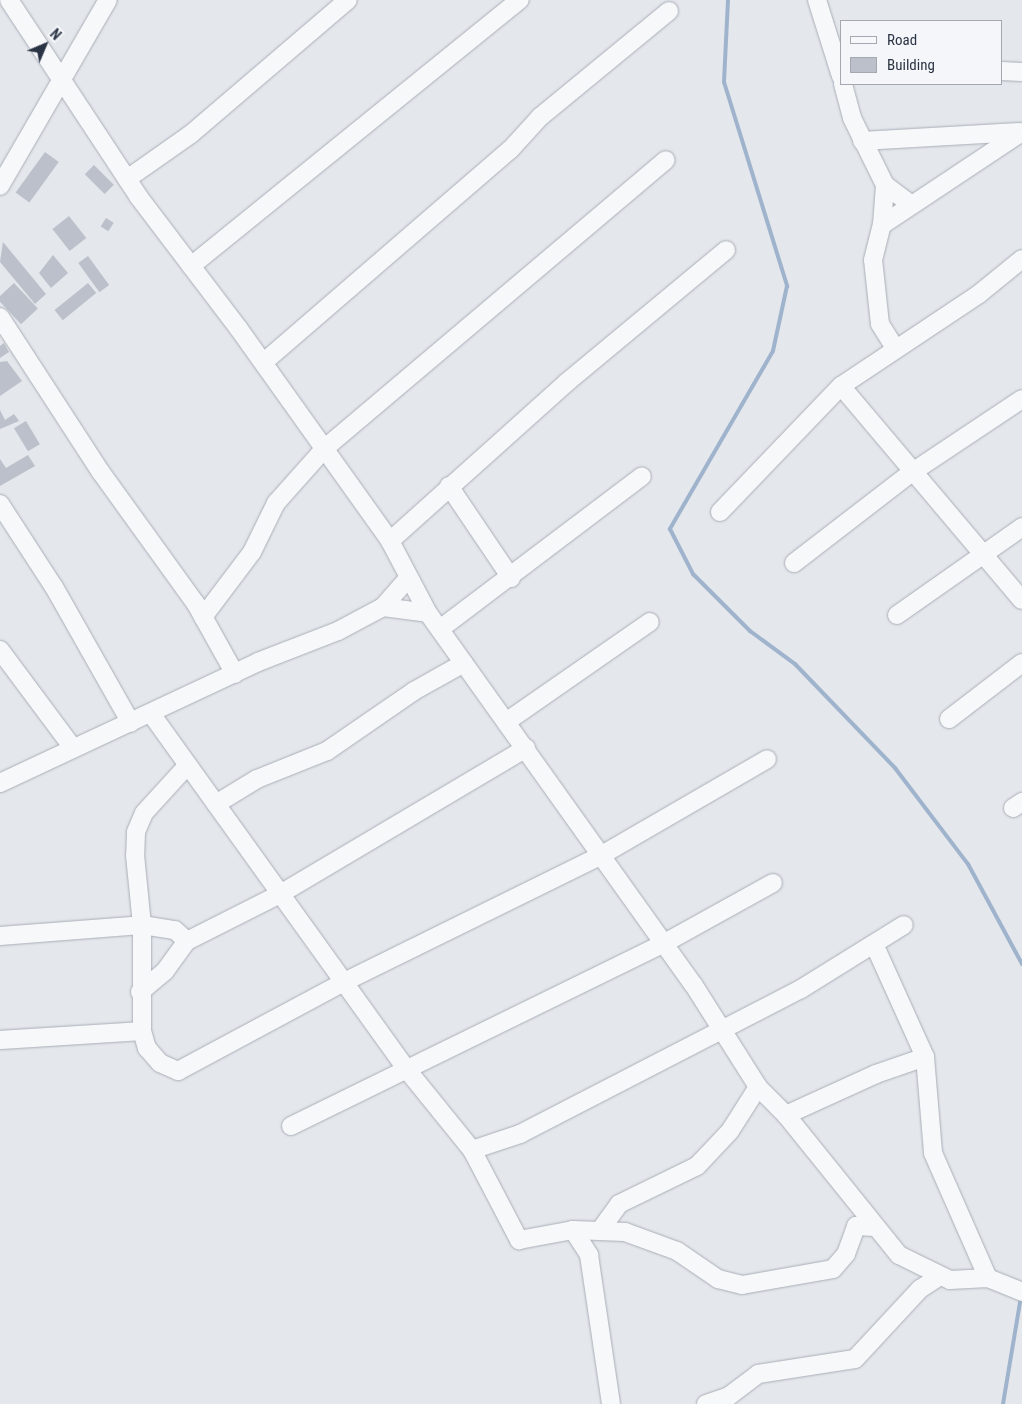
<!DOCTYPE html>
<style>
body{margin:0}
#map{position:relative;width:1022px;height:1404px;overflow:hidden;background:#e4e7ec;font-family:"Roboto Condensed",sans-serif}
div>[style]{position:absolute}
.stream>*{height:4px;margin:-2px;padding:0 2px;transform-origin:2px;border-radius:2px;background:#9fb4cc}
.building>*{inset:0;background:#bbc0ca;transform-origin:0 0}
.roads{filter:drop-shadow(0 0 1px #a9aeb7) drop-shadow(0 0 1px #a9aeb7)}
.minor>*{height:18px;margin:-9px;padding:0 9px;transform-origin:9px;border-radius:9px;background:#f7f8fa}
span{translate:-50% -50%;white-space:nowrap;text-align:center;line-height:1.15;-webkit-text-stroke:4.5px #f4f6f9;paint-order:stroke}
.legend{position:absolute;left:840px;top:20px;width:162px;height:65px;box-sizing:border-box;background:#f4f6f9;border:1px solid #a4a8b1;margin:0;padding:6px 9px;list-style:none;font-size:15px;color:#2b3445}
.legend li{display:flex;align-items:center;gap:10px;height:25px}
.legend b{width:25px;border:1px solid #a4a8b1}
.north{position:absolute;left:20px;top:20px;width:50px;height:50px;-webkit-text-stroke:4px #f4f6f9;paint-order:stroke;rotate:45deg;font-size:14px;font-weight:700;line-height:20px;text-align:center;color:#2b3445}
.north::after{content:'';display:block;margin:auto;width:18px;height:22px;background:#2b3445;clip-path:polygon(50% 0,100% 100%,50% 72%,0 100%)}
</style>
<div id="map">
<div class="stream">
<i style="left:728px;top:0;width:82px;rotate:92.8deg"></i>
<i style="left:724px;top:82px;width:214px;rotate:72.8deg"></i>
<i style="left:787px;top:286px;width:66px;rotate:102.2deg"></i>
<i style="left:773px;top:351px;width:206px;rotate:120.1deg"></i>
<i style="left:670px;top:529px;width:51px;rotate:62.9deg"></i>
<i style="left:693px;top:574px;width:81px;rotate:45deg"></i>
<i style="left:750px;top:631px;width:56px;rotate:36.3deg"></i>
<i style="left:795px;top:664px;width:144px;rotate:46.1deg"></i>
<i style="left:895px;top:768px;width:121px;rotate:52.8deg"></i>
<i style="left:968px;top:864px;width:114px;rotate:61.6deg"></i>
<i style="left:1003px;top:1404px;width:109px;rotate:-80.5deg"></i>
</div>
<div class="building">
<i style="left:45px;top:152px;width:17px;height:50px;rotate:36deg"></i>
<i style="left:94px;top:165px;width:28px;height:13px;rotate:45deg"></i>
<i style="left:69px;top:216px;width:28px;height:21px;rotate:52deg"></i>
<i style="left:106px;top:218px;width:9px;height:10px;rotate:32deg"></i>
<i style="clip-path:polygon(3px 242px,46px 294px,35px 304px,0 262px)"></i>
<i style="clip-path:polygon(53px 255px,68px 273px,51px 288px,39px 273px)"></i>
<i style="left:88px;top:256px;width:36px;height:12px;rotate:54deg"></i>
<i style="left:14px;top:283px;width:35px;height:23px;rotate:47deg"></i>
<i style="left:88px;top:283px;width:13px;height:43px;rotate:51deg"></i>
<i style="clip-path:polygon(4px 343px,9px 352px,0 358px,0 346px)"></i>
<i style="clip-path:polygon(7px 361px,22px 381px,0 396px,0 362px)"></i>
<i style="clip-path:polygon(0 410px,5px 420px,14px 414px,19px 421px,0 429px)"></i>
<i style="left:26px;top:421px;width:27px;height:14px;rotate:59deg"></i>
<i style="clip-path:polygon(28px 455px,35px 466px,0 486px,0 459px,6px 468px)"></i>
</div>
<div class="roads">
<div class="minor">
<i style="left:9px;top:0;width:235px;rotate:56.6deg"></i>
<i style="left:138px;top:196px;width:167px;rotate:52.8deg"></i>
<i style="left:239px;top:329px;width:260px;rotate:54.5deg"></i>
<i style="left:390px;top:541px;width:81px;rotate:62.2deg"></i>
<i style="left:428px;top:613px;width:456px;rotate:54.5deg"></i>
<i style="left:693px;top:984px;width:122px;rotate:57.7deg"></i>
<i style="left:758px;top:1087px;width:40px;rotate:45deg"></i>
<i style="left:786px;top:1115px;width:180px;rotate:51.1deg"></i>
<i style="left:899px;top:1255px;width:57px;rotate:26.1deg"></i>
<i style="left:950px;top:1280px;width:38px;rotate:-3deg"></i>
<i style="left:988px;top:1278px;width:37px;rotate:22deg"></i>
<i style="left:817px;top:0;width:80px;rotate:72.5deg"></i>
<i style="left:1001px;top:71px;width:21px;rotate:3deg"></i>
<i style="left:843px;top:84px;width:35px;rotate:75deg"></i>
<i style="left:852px;top:118px;width:75px;rotate:63.8deg"></i>
<i style="left:885px;top:185px;width:30px;rotate:37deg"></i>
<i style="left:862px;top:141px;width:157px;rotate:-3.3deg"></i>
<i style="left:127px;top:179px;width:78px;rotate:-35.1deg"></i>
<i style="left:191px;top:134px;width:206px;rotate:-40.5deg"></i>
<i style="left:0;top:186px;width:215px;rotate:-59.9deg"></i>
<i style="left:882px;top:225px;width:40px;rotate:-85.7deg"></i>
<i style="left:191px;top:266px;width:423px;rotate:-39deg"></i>
<i style="left:0;top:317px;width:184px;rotate:57deg"></i>
<i style="left:100px;top:471px;width:164px;rotate:54.2deg"></i>
<i style="left:196px;top:604px;width:80px;rotate:60.9deg"></i>
<i style="left:895px;top:348px;width:28px;rotate:-122deg"></i>
<i style="left:880px;top:324px;width:64px;rotate:-96.2deg"></i>
<i style="left:873px;top:260px;width:36px;rotate:-76deg"></i>
<i style="left:882px;top:225px;width:168px;rotate:-33.6deg"></i>
<i style="left:264px;top:362px;width:325px;rotate:-40.8deg"></i>
<i style="left:510px;top:150px;width:45px;rotate:-47.7deg"></i>
<i style="left:540px;top:117px;width:167px;rotate:-39.4deg"></i>
<i style="left:841px;top:386px;width:280px;rotate:49.8deg"></i>
<i style="left:449px;top:486px;width:111px;rotate:56deg"></i>
<i style="left:0;top:504px;width:99px;rotate:57deg"></i>
<i style="left:54px;top:587px;width:156px;rotate:60.5deg"></i>
<i style="left:720px;top:512px;width:175px;rotate:-46.2deg"></i>
<i style="left:841px;top:386px;width:166px;rotate:-33.7deg"></i>
<i style="left:979px;top:294px;width:55px;rotate:-39.1deg"></i>
<i style="left:390px;top:541px;width:237px;rotate:-41.9deg"></i>
<i style="left:566px;top:383px;width:208px;rotate:-39.7deg"></i>
<i style="left:794px;top:563px;width:148px;rotate:-37.6deg"></i>
<i style="left:911px;top:473px;width:133px;rotate:-33.7deg"></i>
<i style="left:383px;top:607px;width:45px;rotate:7.6deg"></i>
<i style="left:897px;top:615px;width:153px;rotate:-35.1deg"></i>
<i style="left:203px;top:617px;width:81px;rotate:-53deg"></i>
<i style="left:252px;top:552px;width:55px;rotate:-63.9deg"></i>
<i style="left:276px;top:503px;width:74px;rotate:-48.3deg"></i>
<i style="left:325px;top:448px;width:446px;rotate:-40.2deg"></i>
<i style="left:440px;top:629px;width:253px;rotate:-37.1deg"></i>
<i style="left:0;top:650px;width:122px;rotate:53.3deg"></i>
<i style="left:152px;top:715px;width:438px;rotate:54.3deg"></i>
<i style="left:408px;top:1071px;width:102px;rotate:51deg"></i>
<i style="left:472px;top:1150px;width:102px;rotate:62.4deg"></i>
<i style="left:519px;top:1240px;width:55px;rotate:-10.5deg"></i>
<i style="left:573px;top:1230px;width:52px;rotate:2.2deg"></i>
<i style="left:625px;top:1232px;width:55px;rotate:20.1deg"></i>
<i style="left:677px;top:1251px;width:50px;rotate:34.3deg"></i>
<i style="left:718px;top:1279px;width:25px;rotate:14deg"></i>
<i style="left:742px;top:1285px;width:92px;rotate:-10deg"></i>
<i style="left:833px;top:1269px;width:20px;rotate:-49deg"></i>
<i style="left:846px;top:1254px;width:30px;rotate:-70deg"></i>
<i style="left:856px;top:1226px;width:18px;rotate:3deg"></i>
<i style="left:949px;top:719px;width:92px;rotate:-37.5deg"></i>
<i style="left:506px;top:722px;width:175px;rotate:-34.8deg"></i>
<i style="left:186px;top:767px;width:62px;rotate:132.4deg"></i>
<i style="left:144px;top:813px;width:21px;rotate:113deg"></i>
<i style="left:136px;top:832px;width:23px;rotate:92deg"></i>
<i style="left:135px;top:855px;width:70px;rotate:84.3deg"></i>
<i style="left:142px;top:925px;width:106px;rotate:90deg"></i>
<i style="left:142px;top:1031px;width:18px;rotate:74deg"></i>
<i style="left:147px;top:1048px;width:20px;rotate:49deg"></i>
<i style="left:160px;top:1063px;width:20px;rotate:24deg"></i>
<i style="left:178px;top:1071px;width:188px;rotate:-28.2deg"></i>
<i style="left:344px;top:982px;width:285px;rotate:-26.2deg"></i>
<i style="left:600px;top:856px;width:193px;rotate:-30.1deg"></i>
<i style="left:0;top:783px;width:285px;rotate:-25.1deg"></i>
<i style="left:258px;top:662px;width:86px;rotate:-21.2deg"></i>
<i style="left:338px;top:631px;width:51px;rotate:-28.1deg"></i>
<i style="left:383px;top:607px;width:38px;rotate:-49deg"></i>
<i style="left:216px;top:804px;width:48px;rotate:-31.4deg"></i>
<i style="left:257px;top:779px;width:75px;rotate:-21.8deg"></i>
<i style="left:327px;top:751px;width:106px;rotate:-34.6deg"></i>
<i style="left:414px;top:691px;width:57px;rotate:-29.2deg"></i>
<i style="left:1013px;top:808px;width:11px;rotate:-34deg"></i>
<i style="left:0;top:936px;width:142px;rotate:-4.4deg"></i>
<i style="left:142px;top:925px;width:33px;rotate:9deg"></i>
<i style="left:175px;top:930px;width:16px;rotate:43deg"></i>
<i style="left:187px;top:941px;width:106px;rotate:-26.8deg"></i>
<i style="left:282px;top:893px;width:284px;rotate:-30.7deg"></i>
<i style="left:874px;top:944px;width:124px;rotate:65.7deg"></i>
<i style="left:925px;top:1057px;width:96px;rotate:85.2deg"></i>
<i style="left:933px;top:1153px;width:137px;rotate:66.3deg"></i>
<i style="left:140px;top:992px;width:33px;rotate:-40deg"></i>
<i style="left:165px;top:971px;width:37px;rotate:-54deg"></i>
<i style="left:0;top:1040px;width:142px;rotate:-3.6deg"></i>
<i style="left:786px;top:1115px;width:99px;rotate:-24.5deg"></i>
<i style="left:876px;top:1074px;width:52px;rotate:-19.1deg"></i>
<i style="left:291px;top:1126px;width:412px;rotate:-26.1deg"></i>
<i style="left:661px;top:945px;width:128px;rotate:-29deg"></i>
<i style="left:472px;top:1150px;width:51px;rotate:-18.4deg"></i>
<i style="left:520px;top:1134px;width:316px;rotate:-27.3deg"></i>
<i style="left:801px;top:989px;width:121px;rotate:-31.9deg"></i>
<i style="left:601px;top:1229px;width:31px;rotate:-54deg"></i>
<i style="left:619px;top:1204px;width:87px;rotate:-26deg"></i>
<i style="left:697px;top:1166px;width:48px;rotate:-46.7deg"></i>
<i style="left:730px;top:1131px;width:52px;rotate:-57.5deg"></i>
<i style="left:573px;top:1230px;width:30px;rotate:57deg"></i>
<i style="left:589px;top:1255px;width:151px;rotate:81.6deg"></i>
<i style="left:706px;top:1404px;width:24px;rotate:-19deg"></i>
<i style="left:729px;top:1396px;width:36px;rotate:-37deg"></i>
<i style="left:758px;top:1374px;width:98px;rotate:-8.8deg"></i>
<i style="left:855px;top:1359px;width:96px;rotate:-47.1deg"></i>
<i style="left:920px;top:1289px;width:24px;rotate:-33deg"></i>
</div>
</div>
<ul class="legend">
<li><b style="height:6px;background:#f7f8fa"></b>Road</li>
<li><b style="height:14px;background:#bbc0ca"></b>Building</li>
</ul>
<div class="north">N</div>
</div>
